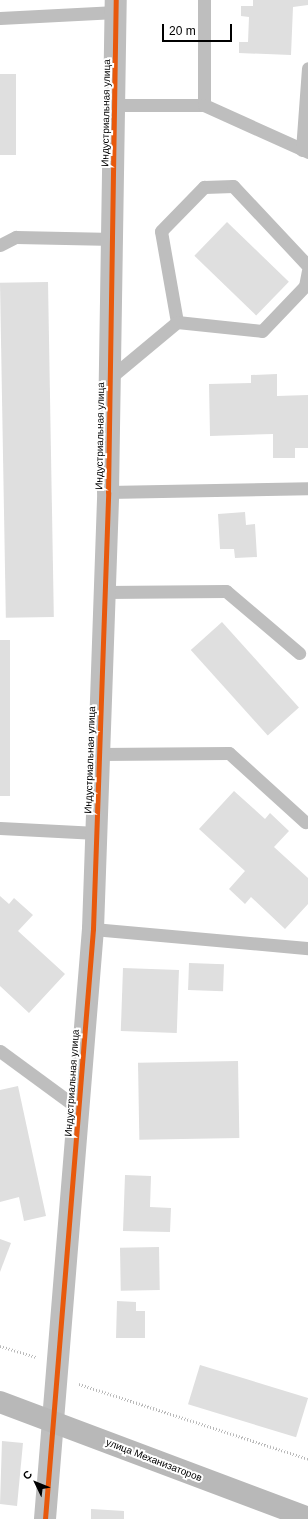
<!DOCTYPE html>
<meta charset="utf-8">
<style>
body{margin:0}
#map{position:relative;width:308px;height:1519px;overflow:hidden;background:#fff;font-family:Helvetica,sans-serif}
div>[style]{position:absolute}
.building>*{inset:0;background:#dfdfdf;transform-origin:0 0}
.path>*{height:2.5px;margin-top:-1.25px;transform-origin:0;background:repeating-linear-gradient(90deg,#b9b9b9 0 1px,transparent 0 3px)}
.lane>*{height:13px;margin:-6.5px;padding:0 6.5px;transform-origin:6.5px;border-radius:6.5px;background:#bebebe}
.street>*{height:22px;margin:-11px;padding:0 11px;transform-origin:11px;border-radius:11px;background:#bebebe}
.secondary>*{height:22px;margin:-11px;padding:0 11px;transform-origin:11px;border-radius:11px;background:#b8b8b8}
.cycleway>*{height:5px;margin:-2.5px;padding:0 2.5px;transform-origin:2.5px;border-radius:2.5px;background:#e8590c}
span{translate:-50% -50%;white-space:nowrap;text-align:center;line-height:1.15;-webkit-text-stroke:4px #fff;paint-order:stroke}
.street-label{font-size:10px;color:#000}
.north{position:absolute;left:16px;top:1463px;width:40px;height:40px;-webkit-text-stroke:3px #fff;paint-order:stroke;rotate:313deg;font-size:11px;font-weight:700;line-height:16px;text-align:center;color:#000}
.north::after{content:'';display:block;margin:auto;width:14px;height:18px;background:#000;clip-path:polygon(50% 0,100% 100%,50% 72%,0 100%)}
.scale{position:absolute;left:162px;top:24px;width:70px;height:18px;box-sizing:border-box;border:2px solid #000;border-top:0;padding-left:5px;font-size:12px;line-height:14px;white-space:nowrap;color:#000;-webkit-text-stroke:3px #fff;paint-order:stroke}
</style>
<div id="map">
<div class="building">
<i style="clip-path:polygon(253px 0,308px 0,308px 5px,293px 7px,291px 55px,239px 53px,239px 42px,248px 42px,249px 17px,241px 16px,241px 6px,253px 6px)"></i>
<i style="left:0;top:74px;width:16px;height:81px"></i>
<i style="left:227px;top:222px;width:86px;height:47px;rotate:44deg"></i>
<i style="left:48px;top:282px;width:335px;height:48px;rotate:89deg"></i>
<i style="clip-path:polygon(277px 374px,277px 396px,308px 395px,308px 448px,295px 448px,295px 458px,273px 458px,273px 434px,210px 436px,209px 384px,251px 383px,251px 375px)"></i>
<i style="clip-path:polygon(245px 512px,246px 525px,255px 524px,257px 557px,235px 558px,234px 549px,220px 549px,218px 514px)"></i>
<i style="left:222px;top:622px;width:115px;height:42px;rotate:48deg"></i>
<i style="left:0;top:640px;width:10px;height:156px"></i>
<i style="clip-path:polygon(234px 791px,265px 819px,270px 813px,289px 831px,274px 847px,308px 878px,308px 904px,285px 929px,251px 897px,245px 904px,229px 889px,245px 871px,199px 829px)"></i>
<i style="clip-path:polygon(0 896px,9px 904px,14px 898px,33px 915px,18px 931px,65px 974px,29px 1013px,0 986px)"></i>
<i style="left:189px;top:963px;width:35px;height:27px;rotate:2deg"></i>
<i style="left:123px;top:968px;width:56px;height:63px;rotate:2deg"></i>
<i style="left:238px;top:1061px;width:77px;height:100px;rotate:89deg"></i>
<i style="clip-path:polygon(18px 1086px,46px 1216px,24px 1221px,19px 1197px,0 1202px,0 1090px)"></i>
<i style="clip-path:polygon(125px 1175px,151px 1176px,150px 1207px,171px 1208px,170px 1232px,123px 1231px)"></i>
<i style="clip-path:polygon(0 1239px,11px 1243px,0 1272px)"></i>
<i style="left:159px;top:1247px;width:43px;height:39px;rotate:89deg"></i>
<i style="clip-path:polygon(117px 1301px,136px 1302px,136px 1311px,145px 1311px,145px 1338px,116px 1338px)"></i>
<i style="left:200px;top:1365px;width:113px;height:41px;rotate:17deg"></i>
<i style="clip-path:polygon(2px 1441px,23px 1443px,17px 1506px,0 1504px)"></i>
<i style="clip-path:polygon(91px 1509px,124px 1511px,124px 1519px,91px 1519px)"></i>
</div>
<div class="path">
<i style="left:0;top:1346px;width:38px;rotate:17deg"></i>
<i style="left:79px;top:1384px;width:241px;rotate:18.1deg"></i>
</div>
<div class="lane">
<i style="left:0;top:18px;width:116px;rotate:-3deg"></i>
<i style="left:114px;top:105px;width:90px"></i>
<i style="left:204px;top:105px;width:105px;rotate:-90deg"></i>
<i style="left:204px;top:105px;width:114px;rotate:24.3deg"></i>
<i style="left:302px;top:150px;width:82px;rotate:-85.8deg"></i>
<i style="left:0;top:245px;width:18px;rotate:-27deg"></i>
<i style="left:16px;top:237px;width:98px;rotate:1.2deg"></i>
<i style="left:177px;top:322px;width:92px;rotate:-100deg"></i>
<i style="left:161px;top:231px;width:62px;rotate:-45.7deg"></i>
<i style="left:204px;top:187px;width:29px;rotate:-2deg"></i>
<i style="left:233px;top:186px;width:110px;rotate:46.8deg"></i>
<i style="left:111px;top:377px;width:86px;rotate:-39.8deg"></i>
<i style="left:177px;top:322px;width:85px;rotate:6deg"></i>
<i style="left:262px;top:331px;width:62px;rotate:-46.3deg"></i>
<i style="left:305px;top:286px;width:15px;rotate:-79deg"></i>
<i style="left:108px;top:492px;width:200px;rotate:-1.1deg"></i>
<i style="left:105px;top:592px;width:121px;rotate:-0.5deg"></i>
<i style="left:226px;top:591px;width:96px;rotate:40.3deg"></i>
<i style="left:99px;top:754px;width:130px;rotate:-0.4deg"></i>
<i style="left:229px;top:753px;width:103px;rotate:42.2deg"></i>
<i style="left:0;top:828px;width:97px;rotate:3deg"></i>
<i style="left:93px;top:929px;width:216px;rotate:5.1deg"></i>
<i style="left:0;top:1051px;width:98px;rotate:36.3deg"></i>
</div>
<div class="street">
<i style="left:45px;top:1519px;width:592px;rotate:-85.35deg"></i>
<i style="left:93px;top:929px;width:437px;rotate:-88deg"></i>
<i style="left:108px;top:492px;width:492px;rotate:-89.1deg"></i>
</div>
<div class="secondary">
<i style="left:0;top:1402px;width:329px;rotate:20.6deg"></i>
</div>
<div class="cycleway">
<i style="left:45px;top:1519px;width:592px;rotate:-85.35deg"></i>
<i style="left:93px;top:929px;width:437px;rotate:-88deg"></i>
<i style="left:108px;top:492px;width:492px;rotate:-89.1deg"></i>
</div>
<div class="street-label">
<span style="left:106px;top:113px;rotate:-89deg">Индустриальная улица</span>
<span style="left:100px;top:436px;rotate:-89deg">Индустриальная улица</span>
<span style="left:90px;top:760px;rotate:-88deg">Индустриальная улица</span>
<span style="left:72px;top:1083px;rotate:-86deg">Индустриальная улица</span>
<span style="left:154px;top:1460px;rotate:21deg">улица Механизаторов</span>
</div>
<div class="north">С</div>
<div class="scale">20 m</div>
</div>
